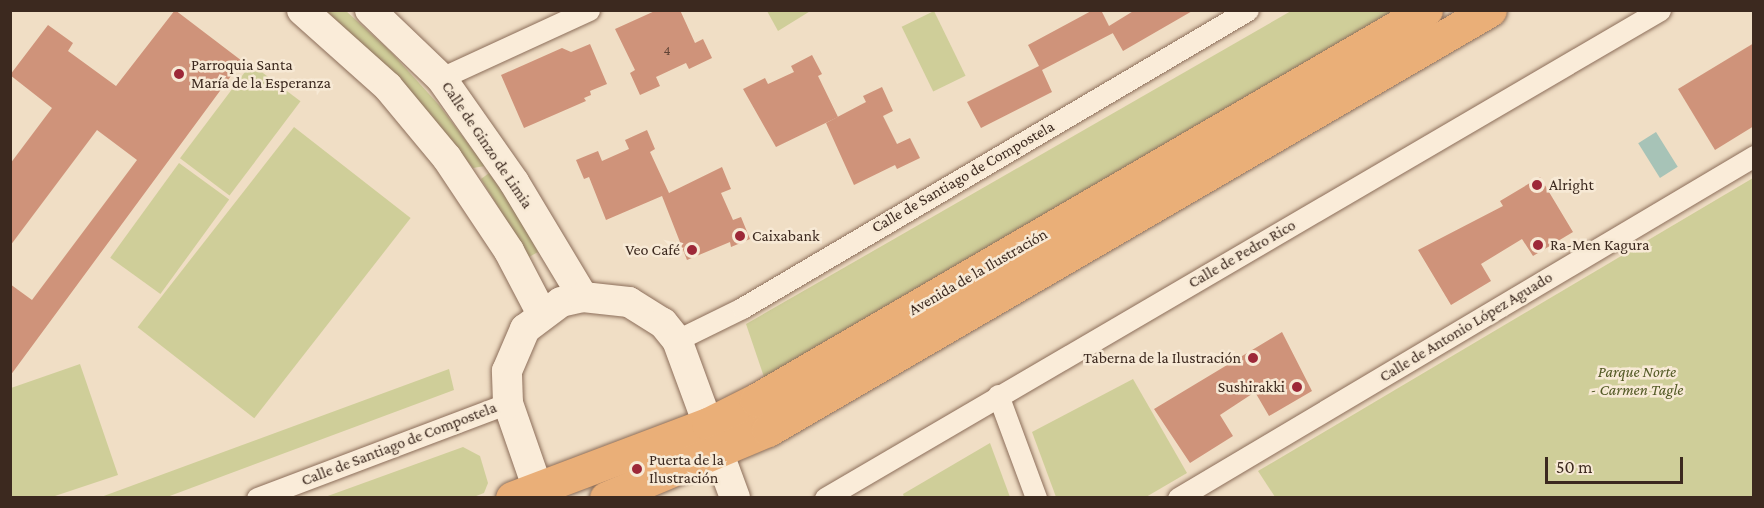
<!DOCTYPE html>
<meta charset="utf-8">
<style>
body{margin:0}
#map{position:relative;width:1764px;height:508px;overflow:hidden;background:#f0dec5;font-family:"Crimson Pro",serif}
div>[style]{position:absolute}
.green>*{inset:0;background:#cfce99;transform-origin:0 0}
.water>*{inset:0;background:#a7c3b7;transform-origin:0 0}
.building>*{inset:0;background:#cf937a}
.roads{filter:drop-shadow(0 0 2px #8c6e5a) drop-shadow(0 0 2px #8c6e5a)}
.minor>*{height:21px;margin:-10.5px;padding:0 10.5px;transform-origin:10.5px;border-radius:10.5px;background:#faecd9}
.secondary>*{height:30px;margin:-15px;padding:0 15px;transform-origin:15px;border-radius:15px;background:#faecd9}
.trunk>*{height:33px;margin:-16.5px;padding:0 16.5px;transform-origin:16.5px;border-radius:16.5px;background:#eaaf78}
.dots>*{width:16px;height:16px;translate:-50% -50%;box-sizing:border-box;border:3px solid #f7e9d5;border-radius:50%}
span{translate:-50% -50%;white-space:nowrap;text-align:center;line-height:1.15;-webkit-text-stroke:5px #f7e9d5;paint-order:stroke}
.number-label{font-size:14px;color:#614436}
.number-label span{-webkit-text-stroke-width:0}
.poi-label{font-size:16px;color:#3c291f}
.left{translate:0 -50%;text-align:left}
.right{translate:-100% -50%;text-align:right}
.street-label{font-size:16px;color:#3c291f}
.park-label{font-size:16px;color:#525925;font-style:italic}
.frame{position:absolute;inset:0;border:12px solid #3c291f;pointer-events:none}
.scale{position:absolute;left:1545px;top:457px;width:138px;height:27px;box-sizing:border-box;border:3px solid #3c291f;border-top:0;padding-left:8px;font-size:18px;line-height:21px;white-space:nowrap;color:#3c291f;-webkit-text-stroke:4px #f7e9d5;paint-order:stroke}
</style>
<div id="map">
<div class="green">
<i style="clip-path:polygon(812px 10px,778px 31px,767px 11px,767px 10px)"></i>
<i style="clip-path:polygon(326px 11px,346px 11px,390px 51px,439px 105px,485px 166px,473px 168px,388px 67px)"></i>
<i style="left:934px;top:11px;width:72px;height:36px;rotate:64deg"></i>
<i style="clip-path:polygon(1291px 11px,1393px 11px,765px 380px,746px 324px)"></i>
<i style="left:251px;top:64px;width:62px;height:118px;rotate:37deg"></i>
<i style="left:294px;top:127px;width:148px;height:254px;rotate:38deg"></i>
<i style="left:179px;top:163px;width:62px;height:117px;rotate:36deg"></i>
<i style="clip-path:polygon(489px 173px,514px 209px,538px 252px,529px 257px,481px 179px)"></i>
<i style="clip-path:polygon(1753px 178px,1753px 497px,1275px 497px,1258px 471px)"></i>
<i style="clip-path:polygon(80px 364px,118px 475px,52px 497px,11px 497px,11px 388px)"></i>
<i style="clip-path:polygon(449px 369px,454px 390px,167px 497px,101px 497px)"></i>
<i style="clip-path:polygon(1133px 379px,1187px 473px,1146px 497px,1056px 497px,1032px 432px)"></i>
<i style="clip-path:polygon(990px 443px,1010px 497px,904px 497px,903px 494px)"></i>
<i style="clip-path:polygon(463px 447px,480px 456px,488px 483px,484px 493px,471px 498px,325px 497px)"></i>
</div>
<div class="water">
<i style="left:1656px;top:132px;width:41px;height:21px;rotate:58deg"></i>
</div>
<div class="building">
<i style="clip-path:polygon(175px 10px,242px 61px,10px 376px,10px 284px,32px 300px,137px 160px,97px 130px,10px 246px,10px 164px,52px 108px,10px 75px,48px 25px,73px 43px,68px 51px,116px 86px)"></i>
<i style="clip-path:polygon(657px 10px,680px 10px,695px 43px,703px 39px,712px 58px,689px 69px,686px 63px,656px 77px,660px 86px,640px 95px,630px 73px,635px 70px,615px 29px)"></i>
<i style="clip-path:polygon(1093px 10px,1101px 10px,1109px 26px,1135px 10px,1194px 10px,1123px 51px,1111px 30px,1113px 33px,1042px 70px,1052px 92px,981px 128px,967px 102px,1039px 66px,1028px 45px)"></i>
<i style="clip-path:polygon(1754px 43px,1754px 126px,1715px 150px,1678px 89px)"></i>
<i style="clip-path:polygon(590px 44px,607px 84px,590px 91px,591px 95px,584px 98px,586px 101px,524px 128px,501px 75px,562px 48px,571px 52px)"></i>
<i style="clip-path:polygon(812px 55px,822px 74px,818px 76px,838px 117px,776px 147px,743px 89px,765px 78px,768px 84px,794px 72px,791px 66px)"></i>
<i style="clip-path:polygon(882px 87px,893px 111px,883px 116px,897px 144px,910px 138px,920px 158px,897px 169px,895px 165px,854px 185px,826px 123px,866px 102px,863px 96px)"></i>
<i style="clip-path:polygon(647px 130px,655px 149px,650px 152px,669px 193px,722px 167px,731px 189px,721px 193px,733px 220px,741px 217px,750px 239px,731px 247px,730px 242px,687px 260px,662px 196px,606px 220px,589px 177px,584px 179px,576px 160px,598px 151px,602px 161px,629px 149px,625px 140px)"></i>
<i style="clip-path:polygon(1540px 177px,1573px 232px,1533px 256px,1522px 239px,1481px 264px,1491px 281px,1451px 305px,1418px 250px,1503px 206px,1500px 201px)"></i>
<i style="clip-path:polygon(1282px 332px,1312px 391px,1269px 416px,1255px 392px,1220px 415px,1233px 436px,1190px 463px,1154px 409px)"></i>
</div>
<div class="roads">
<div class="minor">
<i style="left:441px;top:78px;width:163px;rotate:-24.7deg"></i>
<i style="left:677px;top:340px;width:72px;rotate:-26.2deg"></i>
<i style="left:742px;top:308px;width:587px;rotate:-30.5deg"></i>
<i style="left:998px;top:395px;width:110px;rotate:69.7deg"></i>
<i style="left:257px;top:498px;width:268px;rotate:-20.7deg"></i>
<i style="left:825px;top:498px;width:967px;rotate:-30.3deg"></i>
<i style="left:1178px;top:498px;width:670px;rotate:-30.7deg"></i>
</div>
<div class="secondary">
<i style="left:302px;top:10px;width:115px;rotate:41.8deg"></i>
<i style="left:388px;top:87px;width:92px;rotate:50.3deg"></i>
<i style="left:447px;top:158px;width:112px;rotate:56.3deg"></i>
<i style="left:509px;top:251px;width:71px;rotate:62.4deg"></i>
<i style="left:370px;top:10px;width:98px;rotate:43.8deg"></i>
<i style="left:441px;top:78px;width:127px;rotate:54.9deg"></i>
<i style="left:514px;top:182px;width:134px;rotate:59deg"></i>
<i style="left:541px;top:498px;width:101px;rotate:-109.2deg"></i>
<i style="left:508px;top:403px;width:32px;rotate:-92deg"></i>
<i style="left:507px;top:371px;width:46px;rotate:-66.8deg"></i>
<i style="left:525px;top:329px;width:45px;rotate:-36.9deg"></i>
<i style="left:561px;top:302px;width:23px;rotate:-13deg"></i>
<i style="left:583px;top:297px;width:46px;rotate:6.2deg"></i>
<i style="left:629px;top:302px;width:40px;rotate:32deg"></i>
<i style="left:663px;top:323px;width:22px;rotate:51deg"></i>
<i style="left:677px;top:340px;width:168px;rotate:69.8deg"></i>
</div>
<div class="trunk">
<i style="left:512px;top:498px;width:210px;rotate:-20.7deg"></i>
<i style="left:708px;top:424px;width:54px;rotate:-26.6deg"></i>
<i style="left:756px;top:400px;width:775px;rotate:-30.2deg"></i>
<i style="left:606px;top:498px;width:176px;rotate:-22.8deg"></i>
<i style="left:768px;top:430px;width:835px;rotate:-30.19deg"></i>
</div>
</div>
<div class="dots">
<i style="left:179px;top:74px;background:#9d2838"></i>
<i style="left:1537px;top:185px;background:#9d2838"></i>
<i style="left:740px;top:236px;background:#9d2838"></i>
<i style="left:1538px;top:245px;background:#9d2838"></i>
<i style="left:692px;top:250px;background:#9d2838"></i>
<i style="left:1253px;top:358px;background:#9d2838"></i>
<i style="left:1297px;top:387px;background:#9d2838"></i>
<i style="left:637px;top:469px;background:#9d2838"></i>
</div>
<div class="number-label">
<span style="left:667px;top:50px">4</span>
</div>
<div class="poi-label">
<span class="left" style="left:191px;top:74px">Parroquia Santa<br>María de la Esperanza</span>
<span class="left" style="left:1549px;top:185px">Alright</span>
<span class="left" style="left:752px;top:236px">Caixabank</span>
<span class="left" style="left:1550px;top:245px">Ra-Men Kagura</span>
<span class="right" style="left:680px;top:250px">Veo Café</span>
<span class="right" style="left:1241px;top:358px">Taberna de la Ilustración</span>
<span class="right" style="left:1285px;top:387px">Sushirakki</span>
<span class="left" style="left:649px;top:469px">Puerta de la<br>Ilustración</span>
</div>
<div class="street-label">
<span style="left:487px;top:145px;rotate:56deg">Calle de Ginzo de Limia</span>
<span style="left:963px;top:177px;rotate:-30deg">Calle de Santiago de Compostela</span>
<span style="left:1242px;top:254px;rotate:-30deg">Calle de Pedro Rico</span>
<span style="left:978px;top:272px;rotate:-30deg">Avenida de la Ilustración</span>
<span style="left:1466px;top:327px;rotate:-31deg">Calle de Antonio López Aguado</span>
<span style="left:399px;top:444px;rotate:-21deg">Calle de Santiago de Compostela</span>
</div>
<div class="park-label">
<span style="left:1637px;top:381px">Parque Norte<br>- Carmen Tagle</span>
</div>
<div class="frame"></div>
<div class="scale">50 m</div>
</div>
